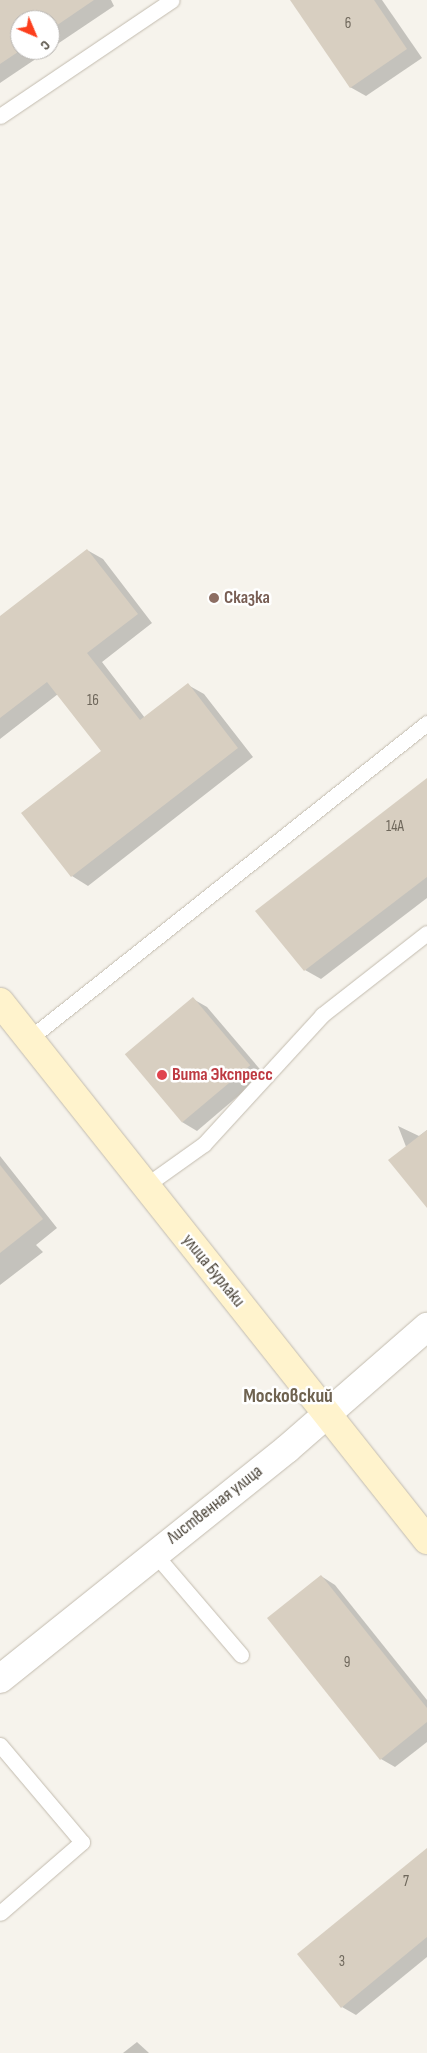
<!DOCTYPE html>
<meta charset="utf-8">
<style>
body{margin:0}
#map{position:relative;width:427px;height:2053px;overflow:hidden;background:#f6f3ec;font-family:"Sofia Sans Condensed",sans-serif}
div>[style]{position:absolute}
.shadow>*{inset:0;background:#0003}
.building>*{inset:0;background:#d8cfc1;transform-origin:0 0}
.roads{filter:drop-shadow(0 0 1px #c2bbae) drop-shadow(0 0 1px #c2bbae)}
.lane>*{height:15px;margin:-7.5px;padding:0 7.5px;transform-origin:7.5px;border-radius:7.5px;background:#fff}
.street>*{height:28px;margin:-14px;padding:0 14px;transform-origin:14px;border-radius:14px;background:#fff}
.secondary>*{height:28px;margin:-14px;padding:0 14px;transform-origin:14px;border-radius:14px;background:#fff3cd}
.dots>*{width:14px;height:14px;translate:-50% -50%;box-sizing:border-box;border:2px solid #fff;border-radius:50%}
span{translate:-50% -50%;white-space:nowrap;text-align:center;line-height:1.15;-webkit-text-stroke:5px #fff;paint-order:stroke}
.number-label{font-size:15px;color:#6e675b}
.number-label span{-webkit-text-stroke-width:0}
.education-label{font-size:18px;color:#785e54;font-weight:700}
.left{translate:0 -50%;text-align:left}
.health-label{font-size:18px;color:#be3a42;font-weight:700}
.street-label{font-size:18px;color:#4b4439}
.quarter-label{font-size:20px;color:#6e6250;font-weight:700}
.north{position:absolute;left:10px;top:10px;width:50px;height:50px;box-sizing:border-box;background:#fff;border:1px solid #b7b4b0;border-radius:50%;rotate:135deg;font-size:14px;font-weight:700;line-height:20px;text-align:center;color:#4b4439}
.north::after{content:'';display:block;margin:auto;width:18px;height:22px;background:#fc3f1d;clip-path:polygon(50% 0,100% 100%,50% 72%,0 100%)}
</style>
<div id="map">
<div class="shadow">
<i style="clip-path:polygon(0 0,111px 0,114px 6px,50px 49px,50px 20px,20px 20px,20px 50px,49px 50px,0 83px)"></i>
<i style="clip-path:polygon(292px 0,382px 0,422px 58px,366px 96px,350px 87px)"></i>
<i style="clip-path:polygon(87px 550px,103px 559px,152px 623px,102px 662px,145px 718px,188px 685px,204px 694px,253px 757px,88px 886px,72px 876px,23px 813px,103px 751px,58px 694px,0 739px,0 617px)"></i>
<i style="clip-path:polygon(427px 780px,427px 898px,321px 979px,305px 970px)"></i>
<i style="clip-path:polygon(193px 999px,207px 1007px,264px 1074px,197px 1131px,182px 1122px)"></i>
<i style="clip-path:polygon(398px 1126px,419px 1136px,427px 1130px,427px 1201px)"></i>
<i style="clip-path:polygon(0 1156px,57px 1228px,36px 1245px,43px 1252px,0 1285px)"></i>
<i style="clip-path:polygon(321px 1576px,335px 1585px,427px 1700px,427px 1742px,395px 1767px,381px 1759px,269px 1618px)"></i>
<i style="clip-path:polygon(427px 1849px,427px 1957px,356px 2015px,342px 2007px)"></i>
<i style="clip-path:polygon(137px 2042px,149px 2053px,123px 2053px)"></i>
</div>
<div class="building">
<i style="clip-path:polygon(0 0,94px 0,50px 30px,50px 20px,20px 20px,21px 50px,0 64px)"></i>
<i style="clip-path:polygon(290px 0,374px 0,407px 49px,350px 88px)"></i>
<i style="clip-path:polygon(87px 549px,138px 614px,87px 653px,140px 720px,188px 683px,238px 748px,71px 877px,21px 813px,101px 751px,47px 682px,0 718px,0 616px)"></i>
<i style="clip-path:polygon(427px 778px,427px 877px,304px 971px,255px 911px)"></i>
<i style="left:193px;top:997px;width:89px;height:89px;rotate:50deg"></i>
<i style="clip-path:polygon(427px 1130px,427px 1208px,388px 1160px)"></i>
<i style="clip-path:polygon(0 1165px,43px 1219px,0 1253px)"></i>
<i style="clip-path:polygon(321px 1575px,427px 1708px,427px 1722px,380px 1760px,267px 1618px)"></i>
<i style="clip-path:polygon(427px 1848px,427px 1937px,341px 2008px,297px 1954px)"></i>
</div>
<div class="roads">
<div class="lane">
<i style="left:0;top:116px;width:207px;rotate:-34deg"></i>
<i style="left:30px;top:1038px;width:507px;rotate:-38.43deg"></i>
<i style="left:145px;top:1186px;width:72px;rotate:-35.4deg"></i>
<i style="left:204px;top:1144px;width:175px;rotate:-47.5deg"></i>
<i style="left:322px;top:1015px;width:133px;rotate:-38deg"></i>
<i style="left:154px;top:1553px;width:134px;rotate:49.5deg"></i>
<i style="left:0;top:1745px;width:127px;rotate:49.8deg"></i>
<i style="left:82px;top:1842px;width:108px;rotate:139.1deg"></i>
</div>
<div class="street">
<i style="left:0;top:1679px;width:368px;rotate:-38.7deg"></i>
<i style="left:287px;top:1449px;width:186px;rotate:-41.1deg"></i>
</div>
<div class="secondary">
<i style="left:0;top:1002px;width:687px;rotate:51.56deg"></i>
</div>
</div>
<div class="dots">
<i style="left:214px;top:598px;background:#8d6e63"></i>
<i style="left:162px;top:1075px;background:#e0444e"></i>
</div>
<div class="number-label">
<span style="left:348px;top:24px">6</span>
<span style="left:93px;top:701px">16</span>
<span style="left:395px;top:827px">14А</span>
<span style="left:347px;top:1663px">9</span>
<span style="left:406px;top:1882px">7</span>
<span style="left:342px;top:1962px">3</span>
</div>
<div class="education-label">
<span class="left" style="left:224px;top:598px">Сказка</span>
</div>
<div class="health-label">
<span class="left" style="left:172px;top:1075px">Вита Экспресс</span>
</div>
<div class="street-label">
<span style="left:213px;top:1271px;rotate:51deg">улица Бурлаки</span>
<span style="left:215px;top:1505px;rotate:-38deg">Лиственная улица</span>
</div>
<div class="quarter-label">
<span style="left:288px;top:1396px">Московский</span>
</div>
<div class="north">С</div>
</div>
